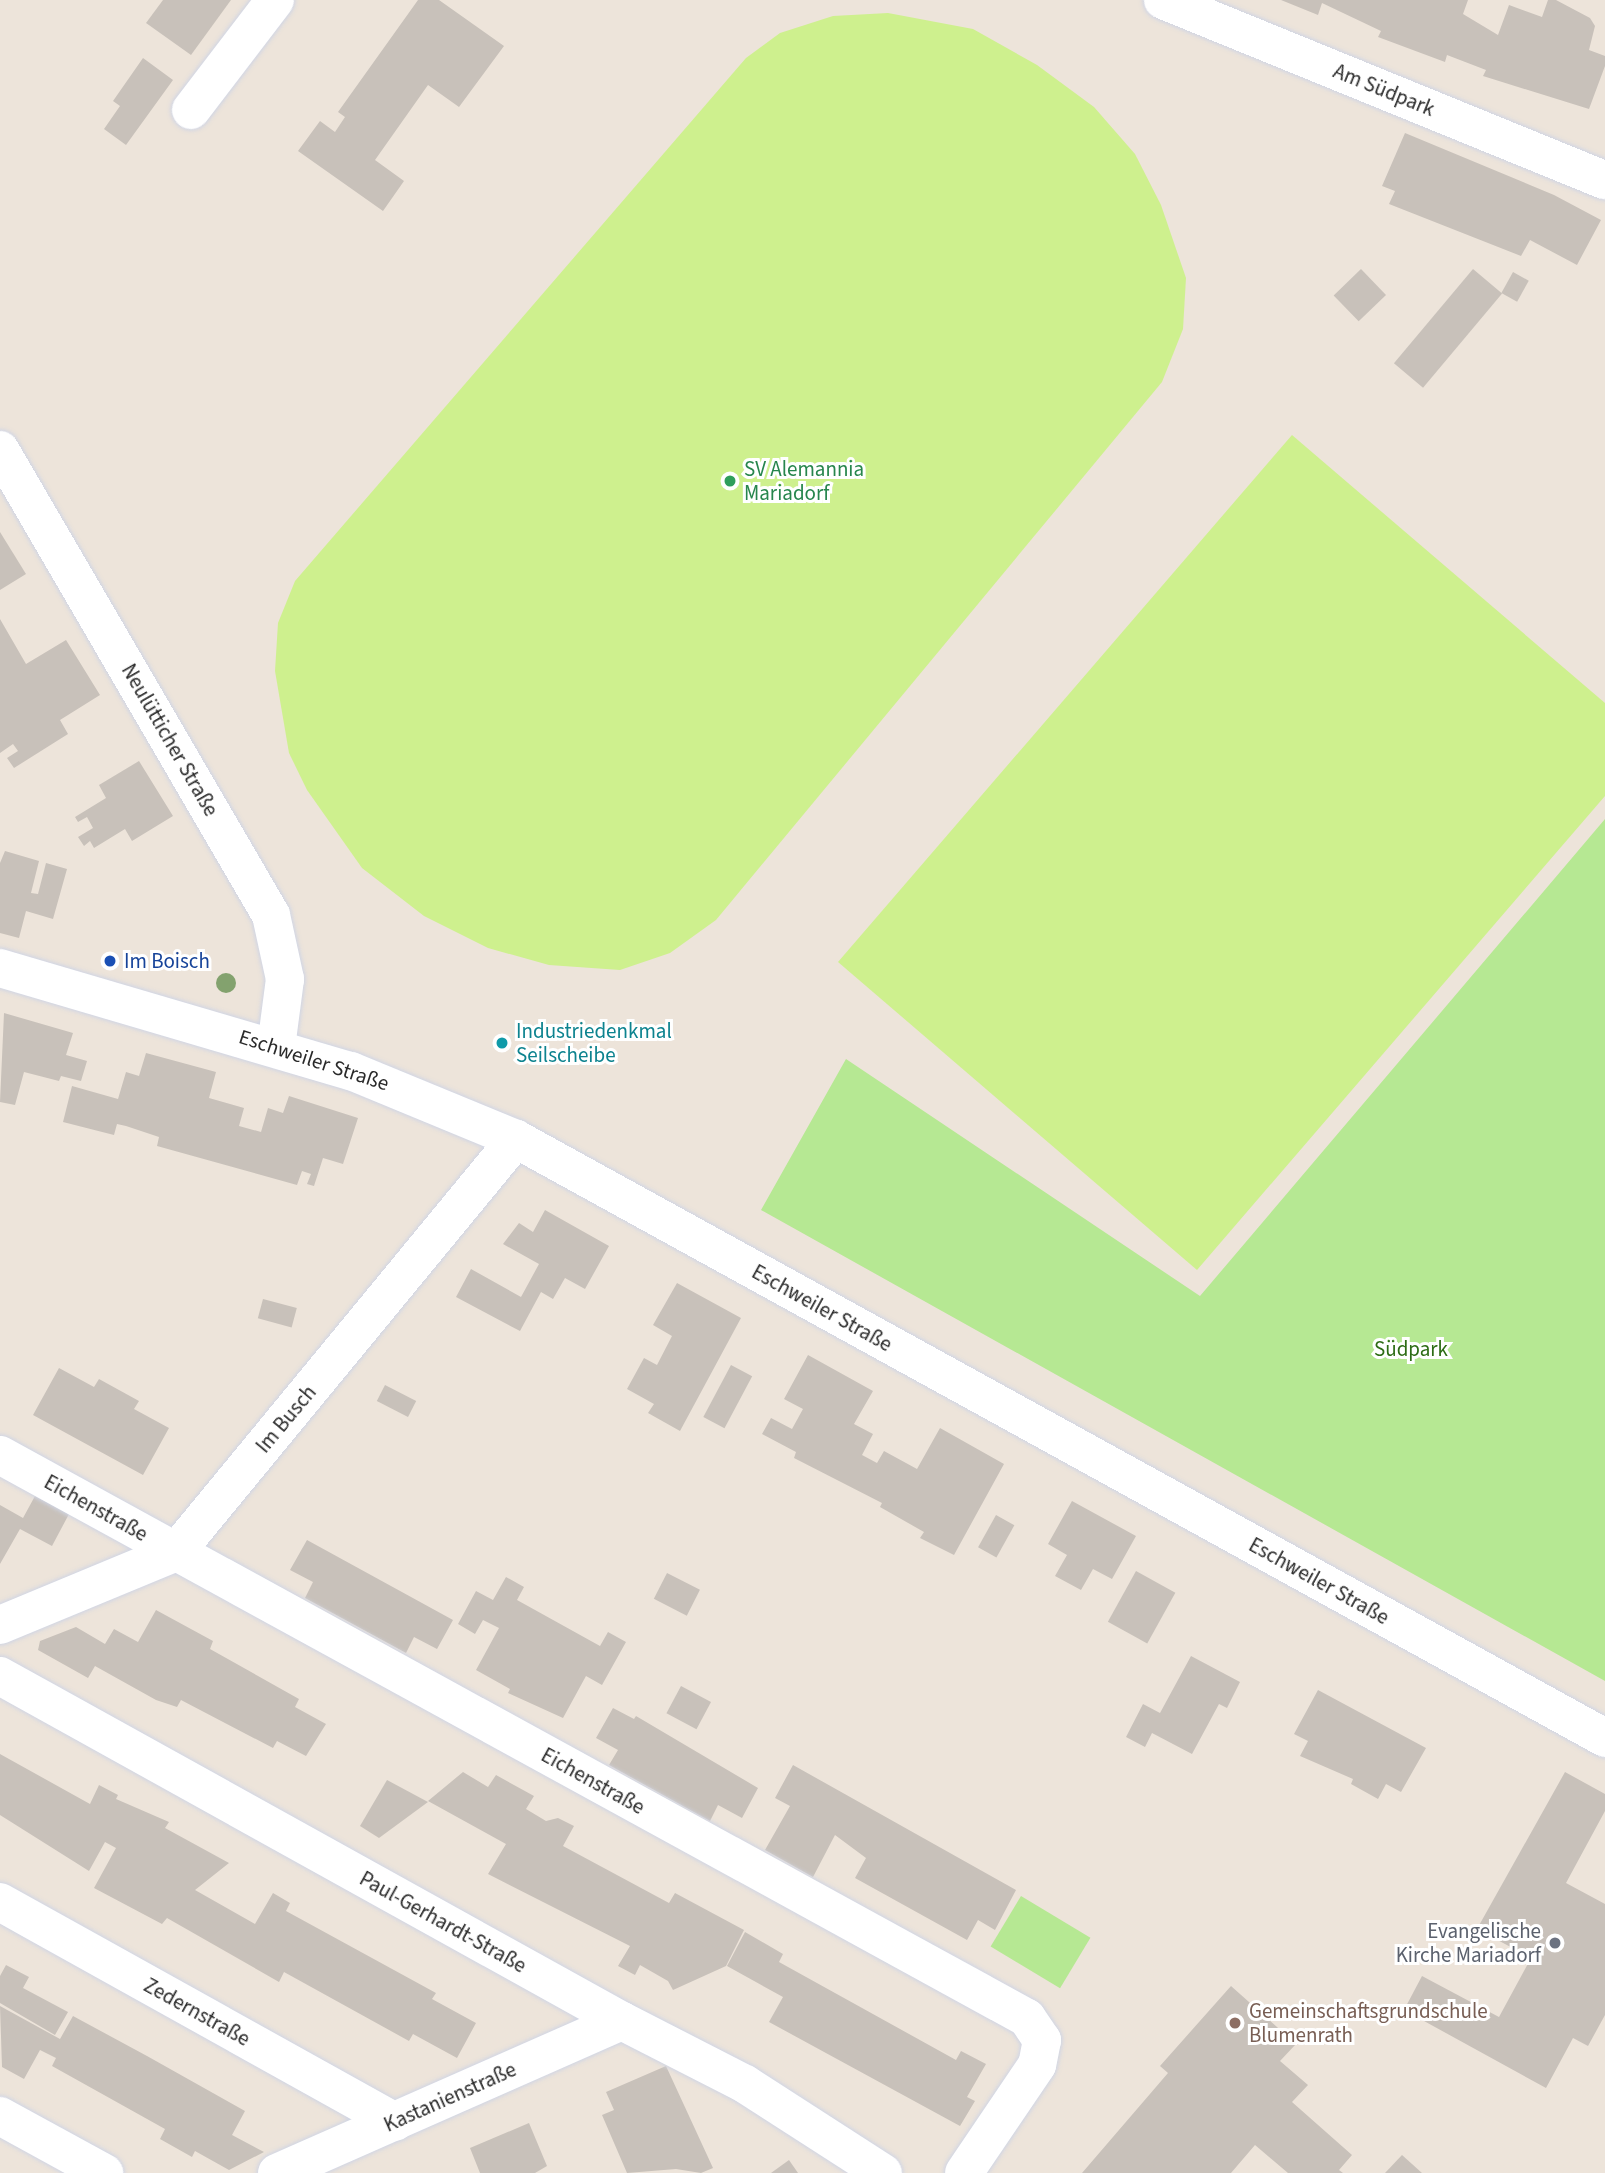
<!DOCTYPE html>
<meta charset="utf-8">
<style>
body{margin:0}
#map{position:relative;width:1605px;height:2173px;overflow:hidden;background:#ede4da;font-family:"Source Sans 3",sans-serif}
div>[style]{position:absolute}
.green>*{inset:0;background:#b6e893;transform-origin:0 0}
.pitch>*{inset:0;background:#cef08e}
.building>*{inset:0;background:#c8c1ba;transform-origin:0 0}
.roads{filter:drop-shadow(0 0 2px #d0d5e4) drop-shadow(0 0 2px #d0d5e4)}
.minor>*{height:38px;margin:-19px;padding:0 19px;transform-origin:19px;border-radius:19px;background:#fff}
.trees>*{width:20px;height:20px;margin:-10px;border-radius:50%;background:#83a26e}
.dots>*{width:19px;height:19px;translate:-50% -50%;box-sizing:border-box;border:4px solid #fff;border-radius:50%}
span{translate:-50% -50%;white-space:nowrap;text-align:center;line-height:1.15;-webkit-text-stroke:6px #fff;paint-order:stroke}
.street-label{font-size:21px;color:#2a2a2a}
.leisure-label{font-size:21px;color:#27864d}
.left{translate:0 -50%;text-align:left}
.transit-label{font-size:21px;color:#164399}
.culture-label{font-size:21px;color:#0d838f}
.park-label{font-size:21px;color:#2d6c15}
.worship-label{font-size:21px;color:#5b616d}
.right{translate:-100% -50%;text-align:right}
.education-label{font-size:21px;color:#785e54}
</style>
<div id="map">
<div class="green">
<i style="clip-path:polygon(1605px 819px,1605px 1681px,761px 1210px,846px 1059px,1200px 1296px)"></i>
<i style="left:1021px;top:1896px;width:81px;height:59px;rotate:31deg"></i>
</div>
<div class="pitch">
<i style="clip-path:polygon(888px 13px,973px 29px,1037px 65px,1094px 107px,1135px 154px,1161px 205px,1186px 278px,1183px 329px,1162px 382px,716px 920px,670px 953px,620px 970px,549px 965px,488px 948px,424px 916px,362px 868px,307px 790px,289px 753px,275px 671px,278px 623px,295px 581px,746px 58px,780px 33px,833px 16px)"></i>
<i style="clip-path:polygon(1292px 435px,1605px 703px,1605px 796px,1197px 1270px,838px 962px)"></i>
</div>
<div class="building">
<i style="clip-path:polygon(163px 0,231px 0,191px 55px,146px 23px)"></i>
<i style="clip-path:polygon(418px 0,439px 0,504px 46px,459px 107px,428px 85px,375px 160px,404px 181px,383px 211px,298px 151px,320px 121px,335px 132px,345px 117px,338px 112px)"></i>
<i style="clip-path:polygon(1281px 0,1468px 0,1463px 14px,1498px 35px,1509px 5px,1542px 17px,1548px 0,1556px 0,1590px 18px,1595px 26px,1589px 50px,1605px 56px,1605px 66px,1589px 109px,1483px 76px,1486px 70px,1447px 55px,1445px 62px,1378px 37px,1381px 31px,1322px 3px,1318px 15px)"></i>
<i style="clip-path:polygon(143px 58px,173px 80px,126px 145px,104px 129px,120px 106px,113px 101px)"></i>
<i style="clip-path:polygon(1405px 133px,1554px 195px,1601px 220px,1577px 265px,1530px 240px,1521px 256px,1389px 204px,1395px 191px,1382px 186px)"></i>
<i style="left:1361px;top:269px;width:36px;height:38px;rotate:46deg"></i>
<i style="left:1473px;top:269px;width:38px;height:123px;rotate:40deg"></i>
<i style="left:1513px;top:272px;width:18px;height:24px;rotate:29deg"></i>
<i style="clip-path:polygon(0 532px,26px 574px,0 590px)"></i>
<i style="clip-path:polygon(0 619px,26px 664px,66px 640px,100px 695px,60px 720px,68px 734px,14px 768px,7px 758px,18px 751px,13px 744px,0 753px)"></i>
<i style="clip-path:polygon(139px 761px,173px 816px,132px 841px,125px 829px,94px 848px,90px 841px,84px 846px,78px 837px,93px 828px,87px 817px,78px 822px,75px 817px,106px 798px,99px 785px)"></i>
<i style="clip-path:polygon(5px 851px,39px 861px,31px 893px,38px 894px,46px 863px,67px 869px,53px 919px,26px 911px,19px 938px,0 933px,0 863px)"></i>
<i style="clip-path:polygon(4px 1013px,73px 1033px,66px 1055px,87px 1061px,81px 1081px,61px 1076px,59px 1081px,24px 1072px,15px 1105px,0 1102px)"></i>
<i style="clip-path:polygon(146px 1053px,216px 1072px,209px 1098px,244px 1108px,239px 1126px,261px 1132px,268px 1108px,283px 1113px,289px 1096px,358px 1118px,343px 1164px,323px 1158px,314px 1186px,307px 1184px,311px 1174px,302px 1171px,297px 1185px,157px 1146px,159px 1137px,126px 1126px,117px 1124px,114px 1135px,63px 1122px,72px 1086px,118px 1099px,126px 1072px,139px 1076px)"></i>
<i style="clip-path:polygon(545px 1210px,609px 1246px,585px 1289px,565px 1278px,553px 1299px,541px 1292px,520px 1331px,456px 1297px,471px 1269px,521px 1297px,539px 1264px,503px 1244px,519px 1223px,533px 1232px)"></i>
<i style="clip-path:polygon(677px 1283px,741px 1318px,680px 1431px,648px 1413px,654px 1404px,627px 1389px,644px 1358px,657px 1365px,672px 1336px,653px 1325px)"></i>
<i style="left:263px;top:1299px;width:35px;height:20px;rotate:15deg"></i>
<i style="clip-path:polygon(808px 1355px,873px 1391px,854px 1424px,873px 1434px,862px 1455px,877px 1463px,884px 1451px,917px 1469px,940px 1428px,1004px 1464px,954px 1555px,920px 1538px,924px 1532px,880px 1507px,882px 1503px,794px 1458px,796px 1452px,762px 1434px,771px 1418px,792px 1429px,803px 1409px,784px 1399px)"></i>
<i style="left:731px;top:1365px;width:24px;height:59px;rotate:28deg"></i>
<i style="clip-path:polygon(59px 1368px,94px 1387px,99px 1379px,139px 1401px,134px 1409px,169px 1428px,143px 1475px,33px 1415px)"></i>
<i style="left:385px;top:1385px;width:35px;height:18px;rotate:27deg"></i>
<i style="clip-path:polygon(35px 1496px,69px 1514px,52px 1546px,20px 1529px,0 1564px,0 1505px,23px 1518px)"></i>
<i style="clip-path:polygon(1072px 1501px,1136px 1536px,1112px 1579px,1093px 1569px,1081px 1590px,1055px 1576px,1067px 1555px,1048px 1544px)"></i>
<i style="left:996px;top:1515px;width:21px;height:37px;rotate:29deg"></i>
<i style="clip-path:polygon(307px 1540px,453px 1620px,437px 1649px,414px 1637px,406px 1653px,305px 1598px,313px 1582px,290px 1570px)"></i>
<i style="left:1136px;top:1571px;width:45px;height:58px;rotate:29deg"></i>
<i style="left:667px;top:1573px;width:37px;height:29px;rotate:27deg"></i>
<i style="clip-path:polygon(506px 1577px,524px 1587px,517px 1600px,600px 1646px,608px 1632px,626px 1642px,602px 1685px,586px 1676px,563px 1718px,508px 1693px,510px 1689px,476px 1670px,499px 1628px,483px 1620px,475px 1634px,458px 1624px,476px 1591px,493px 1600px)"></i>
<i style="clip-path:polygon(156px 1610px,213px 1641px,210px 1649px,299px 1699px,295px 1707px,326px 1724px,306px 1756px,277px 1741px,273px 1748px,181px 1700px,177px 1707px,156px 1700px,95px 1666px,88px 1678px,38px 1650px,40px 1641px,76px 1627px,105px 1644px,114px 1629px,138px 1642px)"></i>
<i style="clip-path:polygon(1191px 1656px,1240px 1682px,1227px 1708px,1219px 1704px,1192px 1754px,1152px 1733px,1145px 1747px,1126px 1737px,1143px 1704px,1160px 1713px)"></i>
<i style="left:681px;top:1686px;width:34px;height:31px;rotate:28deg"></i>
<i style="clip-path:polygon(1318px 1690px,1426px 1748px,1401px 1792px,1386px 1784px,1378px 1799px,1351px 1784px,1353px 1779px,1300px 1756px,1308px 1741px,1294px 1734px)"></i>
<i style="clip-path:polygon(613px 1708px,634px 1719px,636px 1716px,758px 1788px,742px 1818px,718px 1805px,710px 1821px,609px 1765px,618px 1750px,596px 1738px)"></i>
<i style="clip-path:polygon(0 1754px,90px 1804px,99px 1785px,118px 1795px,116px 1799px,169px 1822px,165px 1828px,229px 1863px,195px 1890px,255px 1924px,273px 1893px,290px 1903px,286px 1911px,436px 1993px,432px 1999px,476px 2023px,457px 2058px,413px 2034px,409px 2041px,284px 1972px,279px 1982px,167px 1918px,162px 1924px,94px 1888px,116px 1848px,105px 1842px,89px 1871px,0 1815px)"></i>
<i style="clip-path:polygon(793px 1765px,1016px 1890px,995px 1930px,978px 1920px,967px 1940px,855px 1878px,866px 1858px,835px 1835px,813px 1877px,765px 1850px,790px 1806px,775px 1798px)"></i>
<i style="clip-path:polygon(463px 1772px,488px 1787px,496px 1775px,534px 1796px,526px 1809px,546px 1821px,558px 1818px,574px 1826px,563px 1846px,669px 1903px,675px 1893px,744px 1930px,726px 1966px,673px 1990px,668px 1981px,640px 1965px,635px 1975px,618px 1966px,630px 1946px,488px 1874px,506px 1844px,428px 1801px)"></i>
<i style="clip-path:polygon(1565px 1772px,1605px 1794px,1605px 1811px,1566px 1883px,1605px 1904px,1605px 2015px,1588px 2046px,1573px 2038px,1546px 2088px,1404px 2010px,1422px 1976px,1499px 2017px,1531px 1958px,1477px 1929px)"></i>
<i style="clip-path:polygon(387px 1780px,428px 1802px,379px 1838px,360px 1826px)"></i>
<i style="clip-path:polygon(745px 1932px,783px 1954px,779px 1962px,956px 2060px,961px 2051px,986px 2064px,967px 2097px,975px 2101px,960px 2126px,769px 2022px,783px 1997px,727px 1966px)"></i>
<i style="clip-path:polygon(6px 1965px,29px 1977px,23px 1988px,68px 2012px,55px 2035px,0 2003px,0 1976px)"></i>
<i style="clip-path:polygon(1231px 1986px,1296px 2044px,1280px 2061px,1308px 2085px,1292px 2102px,1352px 2155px,1339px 2170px,1343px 2173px,1288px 2173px,1255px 2145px,1231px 2173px,1082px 2173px,1168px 2073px,1160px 2066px)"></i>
<i style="clip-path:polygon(0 2006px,60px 2039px,73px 2016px,147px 2056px,245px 2111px,232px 2135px,264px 2152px,229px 2170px,195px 2151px,192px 2157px,160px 2139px,165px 2129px,52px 2066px,56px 2058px,40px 2050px,24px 2079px,2px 2067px)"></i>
<i style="clip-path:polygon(666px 2066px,713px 2168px,701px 2173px,676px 2169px,627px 2173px,602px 2115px,614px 2110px,606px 2092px)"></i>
<i style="clip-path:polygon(529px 2123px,547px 2166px,535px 2173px,480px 2173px,470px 2148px)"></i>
<i style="clip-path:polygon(1402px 2155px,1422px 2173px,1385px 2173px)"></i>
<i style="clip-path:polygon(789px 2160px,798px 2173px,771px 2173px)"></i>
</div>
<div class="roads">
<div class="minor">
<i style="left:1163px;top:0;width:477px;rotate:22.2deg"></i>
<i style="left:191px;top:110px;width:138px;rotate:-52.6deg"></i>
<i style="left:0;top:450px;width:538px;rotate:59.77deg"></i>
<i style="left:271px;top:915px;width:66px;rotate:77.7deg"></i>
<i style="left:285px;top:979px;width:69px;rotate:97.5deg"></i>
<i style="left:0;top:968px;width:366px;rotate:16.4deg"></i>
<i style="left:351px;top:1071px;width:178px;rotate:22.4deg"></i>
<i style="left:516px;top:1139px;width:1243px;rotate:28.81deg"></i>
<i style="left:0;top:1455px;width:1171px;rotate:28.73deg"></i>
<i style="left:1027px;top:2018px;width:27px;rotate:56deg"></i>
<i style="left:1042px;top:2040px;width:25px;rotate:101deg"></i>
<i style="left:1037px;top:2065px;width:130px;rotate:124.1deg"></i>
<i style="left:0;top:1625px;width:191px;rotate:-22.5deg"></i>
<i style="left:176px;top:1552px;width:535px;rotate:-50.54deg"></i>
<i style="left:0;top:1676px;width:711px;rotate:29.02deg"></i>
<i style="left:622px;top:2021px;width:138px;rotate:27.1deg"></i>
<i style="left:745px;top:2084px;width:164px;rotate:32.8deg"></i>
<i style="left:0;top:1902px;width:452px;rotate:29.1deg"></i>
<i style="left:0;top:2116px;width:119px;rotate:28.7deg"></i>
<i style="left:277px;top:2173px;width:377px;rotate:-23.8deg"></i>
</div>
</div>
<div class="trees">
<i style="left:226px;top:983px"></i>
</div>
<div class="dots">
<i style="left:730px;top:481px;background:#2e9e5b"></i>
<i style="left:110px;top:961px;background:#1a4fb4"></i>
<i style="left:502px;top:1043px;background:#0f9aa8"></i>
<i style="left:1555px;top:1943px;background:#6b7280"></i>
<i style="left:1235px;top:2023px;background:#8d6e63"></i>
</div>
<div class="street-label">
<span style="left:1384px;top:90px;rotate:22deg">Am Südpark</span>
<span style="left:170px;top:740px;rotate:60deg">Neulütticher Straße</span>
<span style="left:314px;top:1060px;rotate:18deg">Eschweiler Straße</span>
<span style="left:822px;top:1308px;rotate:29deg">Eschweiler Straße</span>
<span style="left:286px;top:1419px;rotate:-50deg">Im Busch</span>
<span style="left:96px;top:1508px;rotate:29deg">Eichenstraße</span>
<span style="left:1319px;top:1581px;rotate:29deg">Eschweiler Straße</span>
<span style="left:593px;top:1781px;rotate:29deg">Eichenstraße</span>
<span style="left:443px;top:1922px;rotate:29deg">Paul-Gerhardt-Straße</span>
<span style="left:197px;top:2012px;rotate:29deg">Zedernstraße</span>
<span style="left:450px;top:2097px;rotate:-24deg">Kastanienstraße</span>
</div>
<div class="leisure-label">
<span class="left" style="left:744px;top:481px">SV Alemannia<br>Mariadorf</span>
</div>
<div class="transit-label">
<span class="left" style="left:124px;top:961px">Im Boisch</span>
</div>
<div class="culture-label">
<span class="left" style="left:516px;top:1043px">Industriedenkmal<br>Seilscheibe</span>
</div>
<div class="park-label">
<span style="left:1411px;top:1349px">Südpark</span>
</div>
<div class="worship-label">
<span class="right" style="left:1541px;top:1943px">Evangelische<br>Kirche Mariadorf</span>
</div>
<div class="education-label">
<span class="left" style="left:1249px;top:2023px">Gemeinschaftsgrundschule<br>Blumenrath</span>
</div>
</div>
